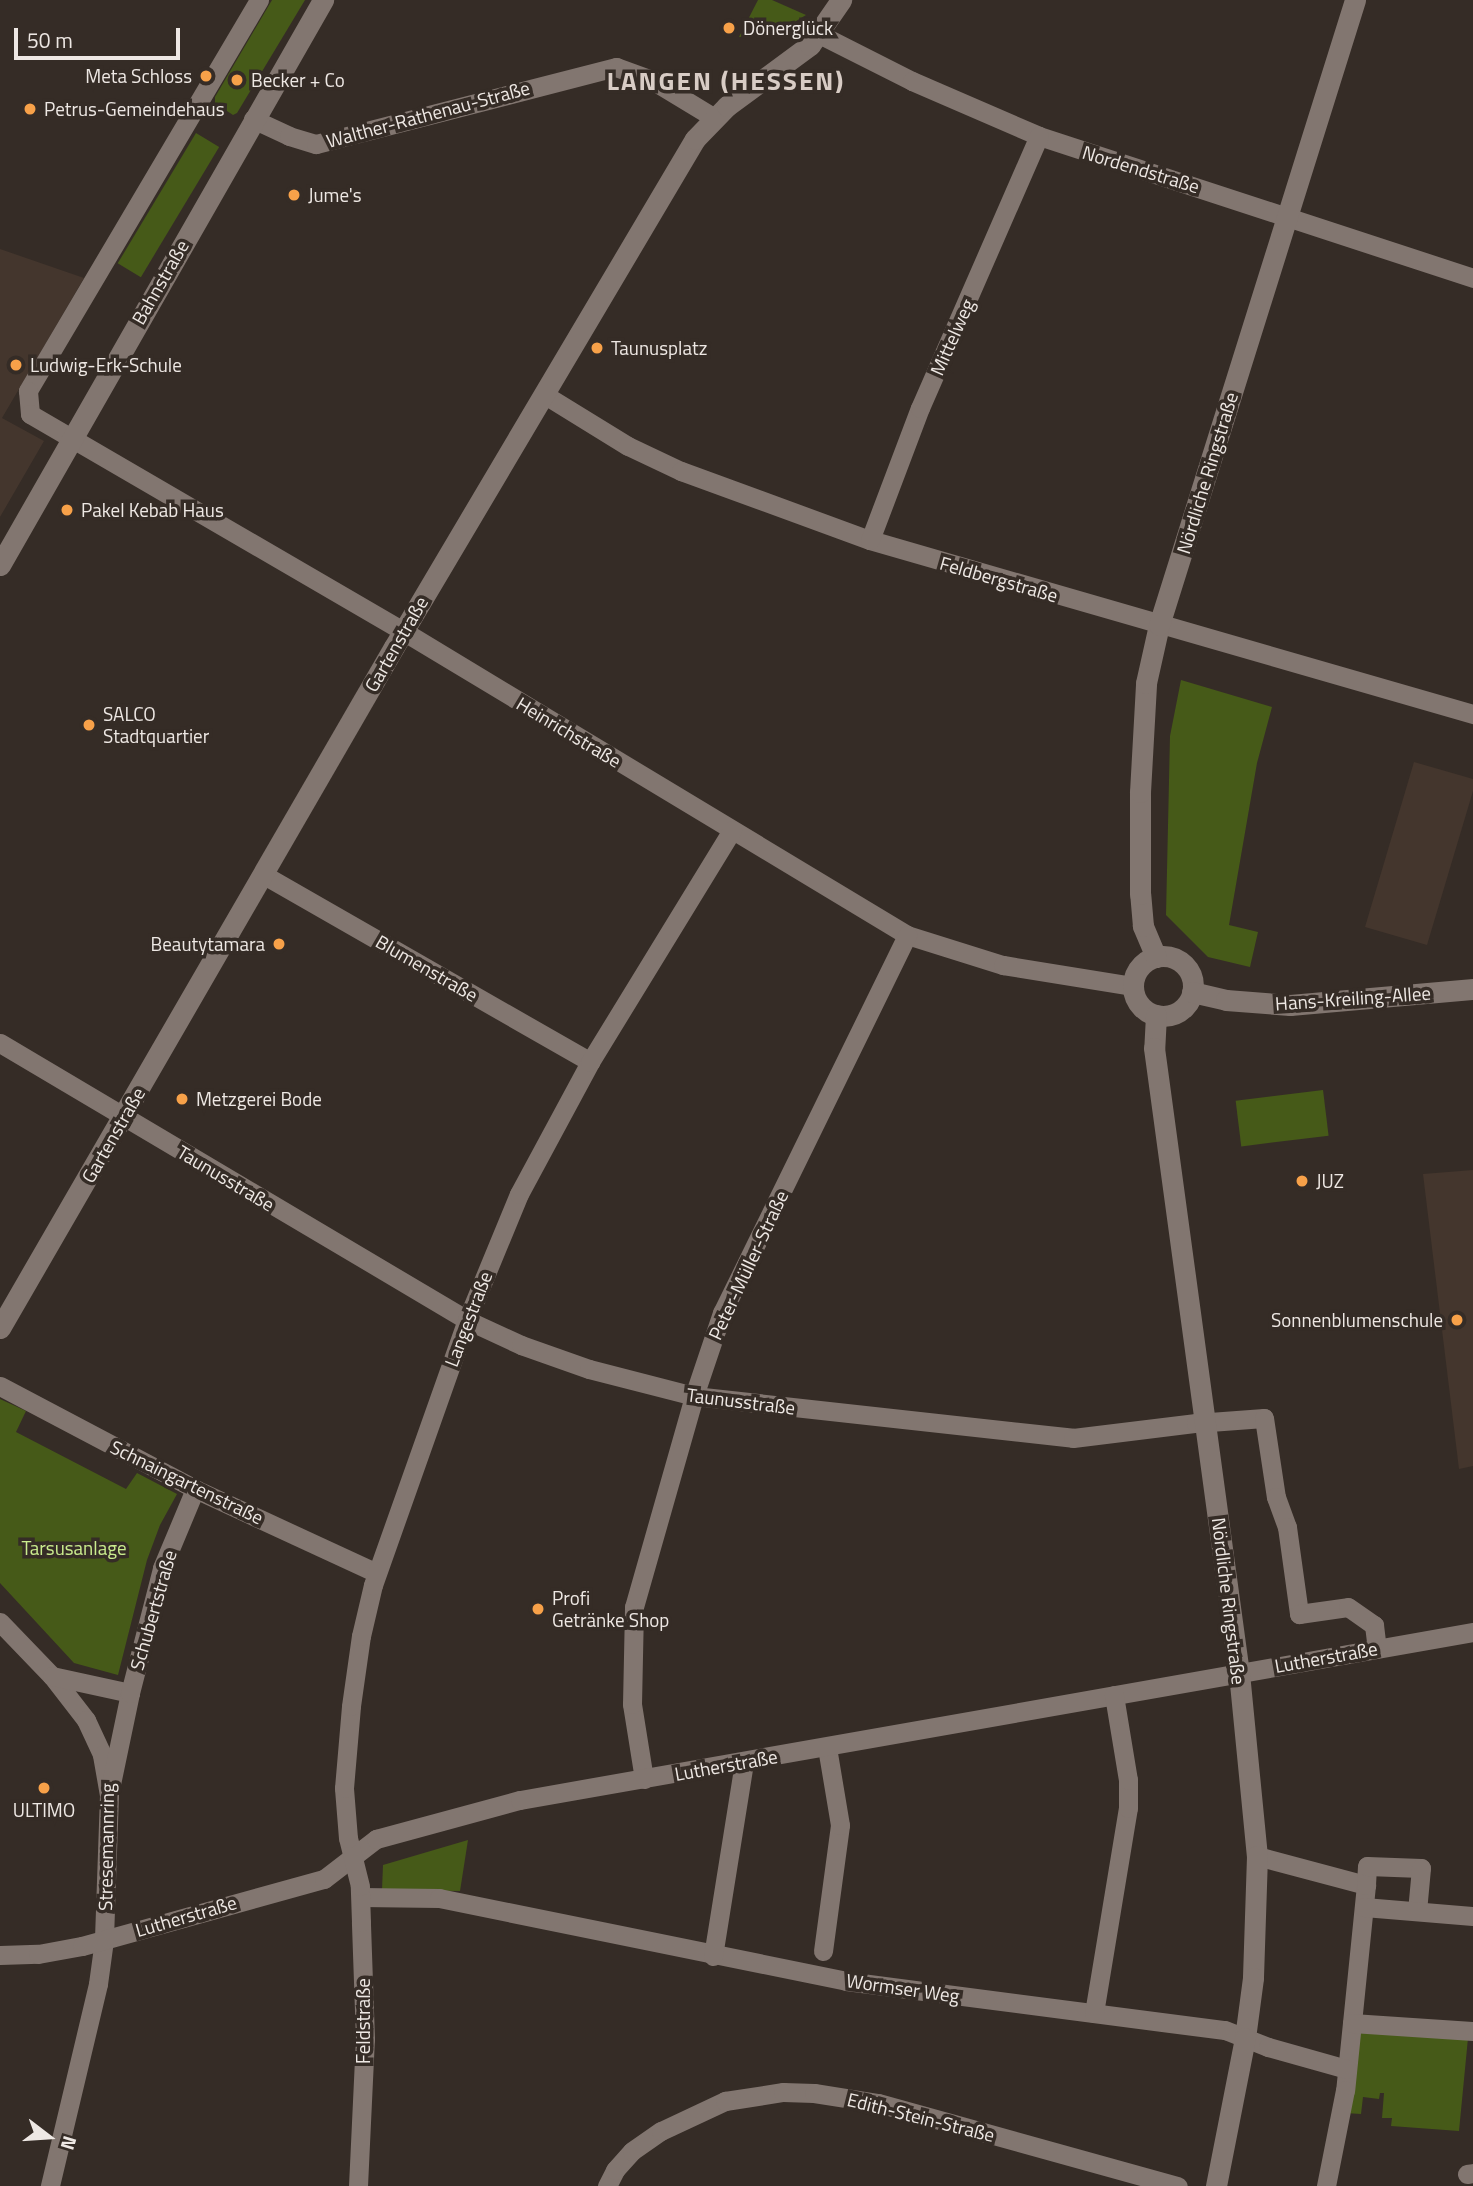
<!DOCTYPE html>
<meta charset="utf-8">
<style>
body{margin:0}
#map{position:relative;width:1473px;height:2186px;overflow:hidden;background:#352c26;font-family:"Titillium Web",sans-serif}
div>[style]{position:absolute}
.built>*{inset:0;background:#44362d}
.green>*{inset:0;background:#465a18;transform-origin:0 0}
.street>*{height:19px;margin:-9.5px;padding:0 9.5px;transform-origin:9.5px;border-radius:9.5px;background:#827670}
.secondary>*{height:21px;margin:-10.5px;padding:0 10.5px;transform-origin:10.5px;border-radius:10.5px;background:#827670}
.secondary>.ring{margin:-10.5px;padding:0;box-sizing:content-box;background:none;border:21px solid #827670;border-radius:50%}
.dots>*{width:19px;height:19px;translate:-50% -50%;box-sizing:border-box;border:4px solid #352c26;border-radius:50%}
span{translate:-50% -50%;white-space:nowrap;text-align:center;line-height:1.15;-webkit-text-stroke:7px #352c26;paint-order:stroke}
.poi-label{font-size:19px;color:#eee8e4}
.left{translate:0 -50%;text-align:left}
.right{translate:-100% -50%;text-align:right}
.street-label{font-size:19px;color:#eee8e4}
.park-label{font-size:19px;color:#caec8e}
.district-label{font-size:26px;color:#d8ccc5;font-weight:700;letter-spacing:2px}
.north{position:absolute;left:14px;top:2102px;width:70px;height:70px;-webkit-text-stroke:5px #352c26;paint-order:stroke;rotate:107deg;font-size:19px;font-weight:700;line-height:28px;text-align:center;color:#eee8e4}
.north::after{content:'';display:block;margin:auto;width:24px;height:32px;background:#eee8e4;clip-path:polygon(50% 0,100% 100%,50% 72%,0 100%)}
.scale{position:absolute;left:14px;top:28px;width:166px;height:32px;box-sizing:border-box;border:4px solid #eee8e4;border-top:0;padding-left:9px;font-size:21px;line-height:24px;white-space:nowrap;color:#eee8e4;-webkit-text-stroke:5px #352c26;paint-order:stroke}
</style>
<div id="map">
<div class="built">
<i style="clip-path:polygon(0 249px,84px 278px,2px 418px,44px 441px,0 517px)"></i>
<i style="clip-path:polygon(1414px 762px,1473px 779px,1473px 791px,1427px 945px,1365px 927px)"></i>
<i style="clip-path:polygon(1473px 1170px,1473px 1466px,1459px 1469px,1423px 1174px)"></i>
</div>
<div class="green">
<i style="clip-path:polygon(272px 0,305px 0,237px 113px,233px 115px,215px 103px,215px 97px)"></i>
<i style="clip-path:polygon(758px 0,772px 0,806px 15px,773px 35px,739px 37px)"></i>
<i style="left:196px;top:133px;width:27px;height:152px;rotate:31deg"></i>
<i style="clip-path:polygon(1181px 680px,1272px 707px,1257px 763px,1229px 925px,1258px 932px,1250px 967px,1208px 957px,1166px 915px,1170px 736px)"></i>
<i style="left:1323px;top:1090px;width:46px;height:88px;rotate:83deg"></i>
<i style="clip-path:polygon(0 1399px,26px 1411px,16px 1432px,126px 1489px,137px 1473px,177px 1494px,160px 1525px,147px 1560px,118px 1675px,74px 1663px,0 1583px)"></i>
<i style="clip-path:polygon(468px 1840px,460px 1891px,382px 1890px,383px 1865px)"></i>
<i style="clip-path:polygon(1359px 2030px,1468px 2038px,1459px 2131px,1391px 2126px,1392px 2118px,1382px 2118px,1384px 2093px,1380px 2093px,1379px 2099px,1363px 2097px,1361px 2114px,1345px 2113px)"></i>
</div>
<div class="street">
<i style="left:259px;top:0;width:454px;rotate:120.6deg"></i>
<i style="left:28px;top:391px;width:23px;rotate:85deg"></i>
<i style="left:30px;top:414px;width:432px;rotate:30.2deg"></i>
<i style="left:403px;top:631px;width:589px;rotate:31.1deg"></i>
<i style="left:907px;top:935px;width:101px;rotate:17.4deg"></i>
<i style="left:1003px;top:965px;width:132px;rotate:9.2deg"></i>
<i style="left:819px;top:34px;width:104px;rotate:26.8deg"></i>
<i style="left:912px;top:81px;width:138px;rotate:23.4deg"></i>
<i style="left:1039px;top:136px;width:457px;rotate:18.1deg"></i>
<i style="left:253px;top:119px;width:40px;rotate:25deg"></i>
<i style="left:289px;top:136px;width:28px;rotate:17deg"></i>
<i style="left:316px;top:144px;width:310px;rotate:-14.4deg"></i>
<i style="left:616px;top:67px;width:38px;rotate:20deg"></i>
<i style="left:652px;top:80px;width:71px;rotate:31.2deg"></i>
<i style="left:545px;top:395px;width:97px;rotate:31.6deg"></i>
<i style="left:628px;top:446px;width:59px;rotate:25.3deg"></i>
<i style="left:681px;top:471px;width:201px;rotate:20.1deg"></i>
<i style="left:870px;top:540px;width:628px;rotate:16.1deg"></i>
<i style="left:870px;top:540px;width:141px;rotate:-69.3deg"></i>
<i style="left:920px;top:408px;width:297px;rotate:-66.4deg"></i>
<i style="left:264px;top:875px;width:376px;rotate:29.8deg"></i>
<i style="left:0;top:1043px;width:543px;rotate:30.67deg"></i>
<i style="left:467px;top:1320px;width:60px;rotate:24.8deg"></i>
<i style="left:521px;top:1345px;width:72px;rotate:19.4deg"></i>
<i style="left:589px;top:1369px;width:108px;rotate:14.4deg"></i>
<i style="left:694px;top:1396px;width:381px;rotate:6.3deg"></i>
<i style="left:1073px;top:1438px;width:124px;rotate:-7deg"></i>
<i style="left:1196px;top:1423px;width:68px;rotate:-4.2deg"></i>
<i style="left:1264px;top:1418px;width:80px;rotate:81.4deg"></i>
<i style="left:1276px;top:1497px;width:32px;rotate:70deg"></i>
<i style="left:1287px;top:1527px;width:88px;rotate:82.1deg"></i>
<i style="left:1299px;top:1614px;width:49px;rotate:-8.1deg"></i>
<i style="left:1348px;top:1607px;width:32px;rotate:35deg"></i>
<i style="left:1374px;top:1625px;width:23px;rotate:83deg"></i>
<i style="left:0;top:1386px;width:221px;rotate:27.8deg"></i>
<i style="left:195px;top:1489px;width:200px;rotate:24.8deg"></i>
<i style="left:0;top:1622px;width:75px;rotate:46.1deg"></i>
<i style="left:52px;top:1676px;width:56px;rotate:52.3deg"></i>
<i style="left:86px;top:1720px;width:38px;rotate:65deg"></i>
<i style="left:102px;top:1755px;width:41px;rotate:80.1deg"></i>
<i style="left:109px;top:1795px;width:145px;rotate:92deg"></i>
<i style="left:104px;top:1940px;width:44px;rotate:97.8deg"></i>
<i style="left:98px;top:1984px;width:208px;rotate:103.4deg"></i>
<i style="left:52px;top:1676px;width:80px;rotate:12.3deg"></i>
<i style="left:644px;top:1779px;width:76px;rotate:-99.1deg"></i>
<i style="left:632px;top:1704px;width:97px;rotate:-88.8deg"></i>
<i style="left:634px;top:1607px;width:219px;rotate:-74.1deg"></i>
<i style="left:694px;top:1396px;width:88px;rotate:-71.4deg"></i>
<i style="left:722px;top:1313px;width:421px;rotate:-63.9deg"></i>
<i style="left:111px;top:1784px;width:93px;rotate:-78.2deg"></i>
<i style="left:130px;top:1693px;width:129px;rotate:-75.6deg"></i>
<i style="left:162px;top:1568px;width:86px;rotate:-67.3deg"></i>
<i style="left:1257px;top:1856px;width:113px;rotate:14.9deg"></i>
<i style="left:1366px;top:1885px;width:206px;rotate:95.8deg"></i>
<i style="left:1345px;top:2090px;width:98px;rotate:101.2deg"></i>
<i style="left:1366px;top:1885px;width:19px;rotate:-87deg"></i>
<i style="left:1367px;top:1866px;width:54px;rotate:2.1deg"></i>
<i style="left:1421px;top:1868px;width:43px;rotate:95.3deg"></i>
<i style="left:361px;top:1897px;width:78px;rotate:0.7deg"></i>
<i style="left:439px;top:1898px;width:415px;rotate:11.5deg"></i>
<i style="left:846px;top:1981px;width:382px;rotate:7.4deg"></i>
<i style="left:1225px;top:2030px;width:46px;rotate:21.6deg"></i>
<i style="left:1268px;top:2047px;width:82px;rotate:15.6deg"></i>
<i style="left:1364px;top:1907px;width:109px;rotate:4.7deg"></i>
<i style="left:823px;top:1951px;width:127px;rotate:-82.3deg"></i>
<i style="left:840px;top:1825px;width:79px;rotate:-99.5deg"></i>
<i style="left:0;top:1955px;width:38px;rotate:-2deg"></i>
<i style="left:38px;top:1954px;width:45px;rotate:-10.3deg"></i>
<i style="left:82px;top:1946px;width:251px;rotate:-15.5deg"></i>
<i style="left:324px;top:1879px;width:66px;rotate:-37.6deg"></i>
<i style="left:376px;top:1839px;width:149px;rotate:-15.2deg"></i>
<i style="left:520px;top:1800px;width:968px;rotate:-10deg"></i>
<i style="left:713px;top:1956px;width:196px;rotate:-80.9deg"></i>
<i style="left:1094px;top:2013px;width:208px;rotate:-80.6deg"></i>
<i style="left:1128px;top:1808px;width:28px;rotate:-90deg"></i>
<i style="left:1128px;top:1780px;width:86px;rotate:-99.4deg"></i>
<i style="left:1352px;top:2023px;width:121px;rotate:3.8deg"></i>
<i style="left:1467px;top:2174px;width:6px;rotate:-9deg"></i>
<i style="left:358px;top:2186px;width:147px;rotate:-87.3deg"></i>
<i style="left:365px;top:2039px;width:117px;rotate:-92deg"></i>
<i style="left:361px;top:1922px;width:36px;rotate:-92deg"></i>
<i style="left:360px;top:1886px;width:49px;rotate:-104deg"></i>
<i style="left:348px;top:1838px;width:50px;rotate:-94.6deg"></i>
<i style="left:344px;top:1788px;width:82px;rotate:-85.1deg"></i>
<i style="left:351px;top:1706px;width:71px;rotate:-81.9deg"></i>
<i style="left:361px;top:1636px;width:52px;rotate:-76.8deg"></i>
<i style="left:373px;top:1585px;width:281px;rotate:-70.5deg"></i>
<i style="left:467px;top:1320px;width:136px;rotate:-67.6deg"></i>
<i style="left:519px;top:1194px;width:150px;rotate:-61.7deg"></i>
<i style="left:590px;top:1062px;width:272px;rotate:-58.5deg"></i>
<i style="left:607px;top:2186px;width:18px;rotate:-63deg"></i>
<i style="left:615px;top:2170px;width:25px;rotate:-48deg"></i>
<i style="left:632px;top:2151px;width:35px;rotate:-35deg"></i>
<i style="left:661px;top:2131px;width:71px;rotate:-25.1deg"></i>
<i style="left:725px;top:2101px;width:59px;rotate:-8.8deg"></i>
<i style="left:783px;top:2092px;width:31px;rotate:2deg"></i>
<i style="left:814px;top:2093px;width:65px;rotate:8.9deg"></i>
<i style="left:878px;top:2103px;width:311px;rotate:15.5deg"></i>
</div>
<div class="secondary">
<i style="left:0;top:565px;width:651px;rotate:-60.24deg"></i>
<i class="ring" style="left:1133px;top:956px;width:39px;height:39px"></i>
<i style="left:1156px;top:957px;width:34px;rotate:-113deg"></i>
<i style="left:1143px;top:926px;width:32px;rotate:-95deg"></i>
<i style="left:1140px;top:894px;width:102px;rotate:-90deg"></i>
<i style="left:1140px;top:792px;width:109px;rotate:-86.8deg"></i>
<i style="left:1146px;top:683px;width:59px;rotate:-77.4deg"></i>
<i style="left:1159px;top:625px;width:655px;rotate:-72.59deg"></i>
<i style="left:1192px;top:992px;width:35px;rotate:13deg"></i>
<i style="left:1226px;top:1000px;width:64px;rotate:4.5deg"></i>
<i style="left:1290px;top:1005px;width:184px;rotate:-5deg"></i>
<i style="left:1156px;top:1015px;width:33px;rotate:93deg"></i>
<i style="left:1154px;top:1048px;width:631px;rotate:82.26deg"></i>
<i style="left:1239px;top:1673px;width:184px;rotate:84.4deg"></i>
<i style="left:1257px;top:1856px;width:122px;rotate:91.9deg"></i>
<i style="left:1253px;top:1978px;width:61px;rotate:97.6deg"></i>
<i style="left:1245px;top:2038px;width:151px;rotate:101.1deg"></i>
<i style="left:0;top:1328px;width:787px;rotate:-59.95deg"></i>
<i style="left:394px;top:647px;width:590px;rotate:-59.35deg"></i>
<i style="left:695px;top:139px;width:46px;rotate:-45.9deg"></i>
<i style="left:727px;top:106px;width:103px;rotate:-36.3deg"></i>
<i style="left:810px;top:45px;width:55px;rotate:-55.4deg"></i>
</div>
<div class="dots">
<i style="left:729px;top:28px;background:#f7a149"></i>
<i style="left:206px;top:76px;background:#f7a149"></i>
<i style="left:237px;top:80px;background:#f7a149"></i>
<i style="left:30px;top:109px;background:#f7a149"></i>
<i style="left:294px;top:195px;background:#f7a149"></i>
<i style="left:597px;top:348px;background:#f7a149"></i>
<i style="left:16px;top:365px;background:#f7a149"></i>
<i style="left:67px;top:510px;background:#f7a149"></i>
<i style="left:89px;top:725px;background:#f7a149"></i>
<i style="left:279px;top:944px;background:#f7a149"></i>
<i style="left:182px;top:1099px;background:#f7a149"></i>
<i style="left:1302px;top:1181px;background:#f7a149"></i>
<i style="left:1457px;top:1320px;background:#f7a149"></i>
<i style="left:538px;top:1609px;background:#f7a149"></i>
<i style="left:44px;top:1788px;background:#f7a149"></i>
</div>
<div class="poi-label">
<span class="left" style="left:743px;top:28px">Dönerglück</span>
<span class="right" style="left:192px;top:76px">Meta Schloss</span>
<span class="left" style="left:251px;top:80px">Becker + Co</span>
<span class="left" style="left:44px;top:109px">Petrus-Gemeindehaus</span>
<span class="left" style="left:308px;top:195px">Jume's</span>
<span class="left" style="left:611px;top:348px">Taunusplatz</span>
<span class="left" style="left:30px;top:365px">Ludwig-Erk-Schule</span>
<span class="left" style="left:81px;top:510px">Pakel Kebab Haus</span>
<span class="left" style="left:103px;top:725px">SALCO<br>Stadtquartier</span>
<span class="right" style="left:265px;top:944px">Beautytamara</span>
<span class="left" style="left:196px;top:1099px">Metzgerei Bode</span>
<span class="left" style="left:1316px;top:1181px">JUZ</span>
<span class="right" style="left:1443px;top:1320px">Sonnenblumenschule</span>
<span class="left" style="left:552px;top:1609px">Profi<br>Getränke Shop</span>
<span style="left:44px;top:1810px">ULTIMO</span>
</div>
<div class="street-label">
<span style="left:428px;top:114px;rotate:-15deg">Walther-Rathenau-Straße</span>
<span style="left:1141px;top:169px;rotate:17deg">Nordendstraße</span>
<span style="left:160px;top:282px;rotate:-60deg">Bahnstraße</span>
<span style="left:952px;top:337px;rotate:-66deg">Mittelweg</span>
<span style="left:1207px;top:473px;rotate:-73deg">Nördliche Ringstraße</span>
<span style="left:999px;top:579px;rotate:16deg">Feldbergstraße</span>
<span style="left:396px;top:644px;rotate:-60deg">Gartenstraße</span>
<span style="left:569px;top:732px;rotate:31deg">Heinrichstraße</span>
<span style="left:427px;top:968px;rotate:30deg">Blumenstraße</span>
<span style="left:1353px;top:998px;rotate:-4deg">Hans-Kreiling-Allee</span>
<span style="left:113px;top:1135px;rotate:-60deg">Gartenstraße</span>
<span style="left:226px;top:1178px;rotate:31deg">Taunusstraße</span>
<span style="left:748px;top:1265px;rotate:-65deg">Peter-Müller-Straße</span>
<span style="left:468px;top:1319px;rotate:-69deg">Langestraße</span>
<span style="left:741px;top:1401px;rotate:7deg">Taunusstraße</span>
<span style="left:187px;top:1482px;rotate:26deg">Schnaingartenstraße</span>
<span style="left:1229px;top:1601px;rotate:83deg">Nördliche Ringstraße</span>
<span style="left:153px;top:1610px;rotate:-74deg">Schubertstraße</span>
<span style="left:1326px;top:1657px;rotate:-10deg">Lutherstraße</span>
<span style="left:726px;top:1765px;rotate:-10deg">Lutherstraße</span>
<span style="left:106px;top:1847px;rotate:-89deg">Stresemannring</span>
<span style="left:186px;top:1916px;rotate:-16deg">Lutherstraße</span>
<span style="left:903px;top:1988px;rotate:8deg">Wormser Weg</span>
<span style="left:363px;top:2021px;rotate:-90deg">Feldstraße</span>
<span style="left:921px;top:2117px;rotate:14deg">Edith-Stein-Straße</span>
</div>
<div class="park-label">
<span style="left:74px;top:1548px">Tarsusanlage</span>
</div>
<div class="district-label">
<span style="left:726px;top:81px">LANGEN (HESSEN)</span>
</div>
<div class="north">N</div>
<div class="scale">50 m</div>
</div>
